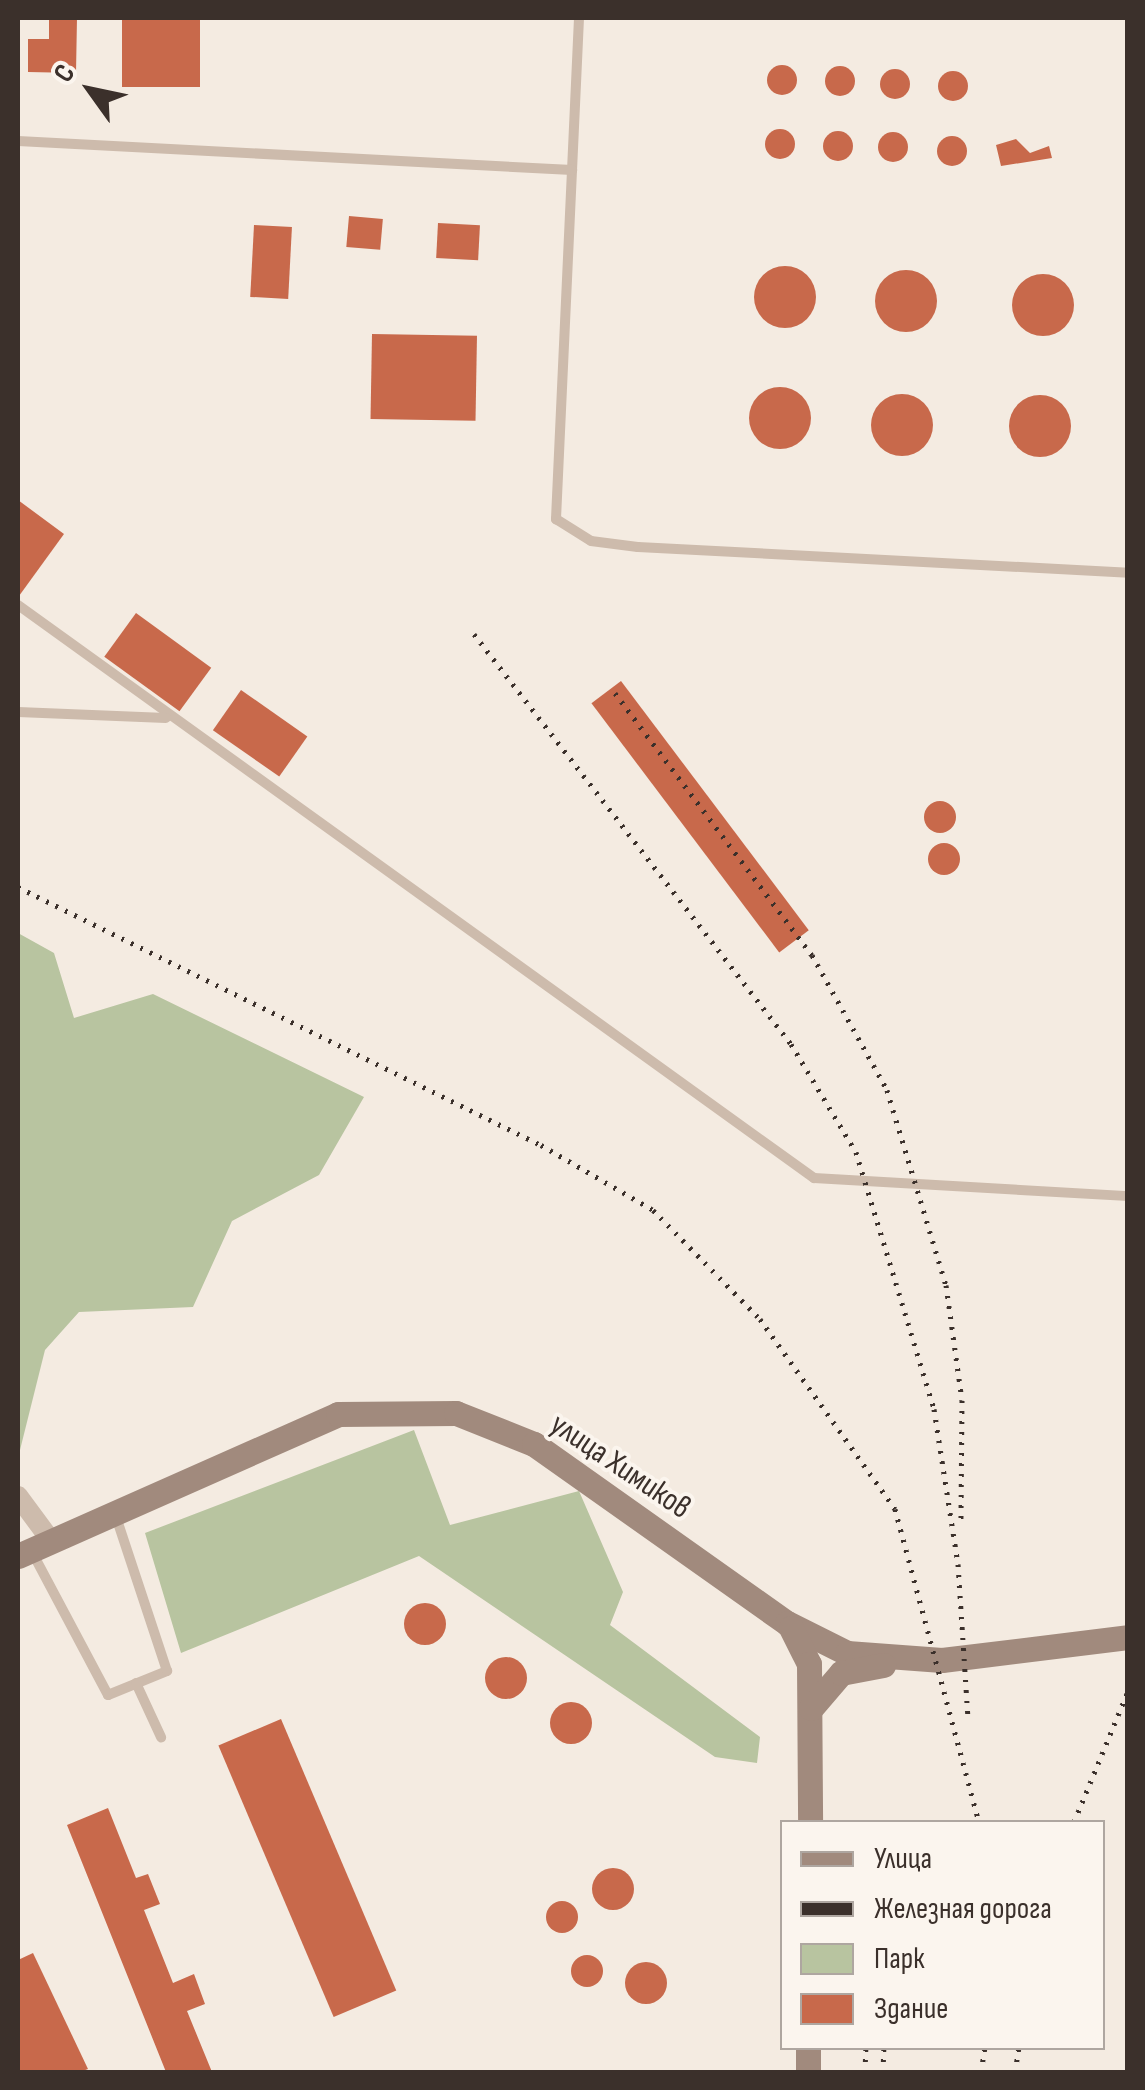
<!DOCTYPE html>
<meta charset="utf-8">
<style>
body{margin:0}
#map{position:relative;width:1145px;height:2090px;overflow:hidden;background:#f4ebe1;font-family:"Sofia Sans Condensed",sans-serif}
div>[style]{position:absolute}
.green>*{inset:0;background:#b8c4a0}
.building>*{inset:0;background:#c8694b;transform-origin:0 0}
.round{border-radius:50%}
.lane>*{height:10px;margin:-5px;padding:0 5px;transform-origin:5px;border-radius:5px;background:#cdbbac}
.street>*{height:20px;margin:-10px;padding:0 10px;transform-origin:10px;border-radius:10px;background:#cdbbac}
.secondary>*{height:25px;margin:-12.5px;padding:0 12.5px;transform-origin:12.5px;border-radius:12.5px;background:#a18a7d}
.rail>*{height:5px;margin-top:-2.5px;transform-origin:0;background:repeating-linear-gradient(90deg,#3b302b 0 2.5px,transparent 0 10.5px)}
span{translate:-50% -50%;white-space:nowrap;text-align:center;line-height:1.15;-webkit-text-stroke:8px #fbf5ee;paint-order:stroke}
.street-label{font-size:32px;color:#3b302b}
.frame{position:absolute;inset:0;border:20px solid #3b302b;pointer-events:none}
.legend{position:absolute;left:780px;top:1820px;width:325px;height:230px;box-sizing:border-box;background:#fbf5ee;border:2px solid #aea6a0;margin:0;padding:12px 18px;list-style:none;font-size:30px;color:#3b302b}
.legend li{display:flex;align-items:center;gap:20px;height:50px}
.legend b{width:50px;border:2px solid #aea6a0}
.north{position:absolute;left:40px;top:40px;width:100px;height:100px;-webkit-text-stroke:8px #fbf5ee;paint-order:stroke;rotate:303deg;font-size:28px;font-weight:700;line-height:40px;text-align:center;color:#3b302b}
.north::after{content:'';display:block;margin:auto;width:35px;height:45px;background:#3b302b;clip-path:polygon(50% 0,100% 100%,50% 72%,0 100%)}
</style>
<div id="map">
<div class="green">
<i style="clip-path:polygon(18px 933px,54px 953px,74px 1018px,153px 994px,364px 1097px,319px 1175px,232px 1221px,193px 1307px,79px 1312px,45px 1350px,18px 1458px)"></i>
<i style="clip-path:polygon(414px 1430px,450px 1525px,579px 1491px,623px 1592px,610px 1625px,760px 1737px,757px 1763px,715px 1757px,419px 1556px,181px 1653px,145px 1533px)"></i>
</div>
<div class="building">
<i style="clip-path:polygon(49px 18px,77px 18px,76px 73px,28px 72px,28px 39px,49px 39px)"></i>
<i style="left:122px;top:18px;width:78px;height:69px"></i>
<i class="round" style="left:767px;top:65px;width:30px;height:30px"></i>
<i class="round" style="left:825px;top:66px;width:30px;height:30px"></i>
<i class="round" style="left:880px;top:69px;width:30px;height:30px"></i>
<i class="round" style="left:938px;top:71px;width:30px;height:30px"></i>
<i class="round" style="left:765px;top:129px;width:30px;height:30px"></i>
<i class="round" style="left:823px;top:131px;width:30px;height:30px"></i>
<i class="round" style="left:878px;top:132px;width:30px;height:30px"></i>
<i class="round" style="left:937px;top:136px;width:30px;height:30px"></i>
<i style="clip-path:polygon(1016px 139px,1030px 153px,1049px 146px,1052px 158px,1001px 166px,996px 145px)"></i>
<i style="left:349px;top:216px;width:34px;height:31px;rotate:5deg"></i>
<i style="left:438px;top:223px;width:42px;height:35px;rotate:3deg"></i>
<i style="left:254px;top:225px;width:38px;height:72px;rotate:3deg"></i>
<i class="round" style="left:754px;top:266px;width:62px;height:62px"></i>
<i class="round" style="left:875px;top:270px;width:62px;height:62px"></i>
<i class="round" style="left:1012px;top:274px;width:62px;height:62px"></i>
<i style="left:372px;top:334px;width:105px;height:85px;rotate:1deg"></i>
<i class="round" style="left:749px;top:387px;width:62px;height:62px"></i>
<i class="round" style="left:871px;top:394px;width:62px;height:62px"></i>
<i class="round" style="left:1009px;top:395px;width:62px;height:62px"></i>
<i style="clip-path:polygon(18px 500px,64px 534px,19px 596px,18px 596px)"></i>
<i style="left:136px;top:613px;width:93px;height:54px;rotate:36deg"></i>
<i style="left:621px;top:681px;width:312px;height:37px;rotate:53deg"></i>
<i style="left:241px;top:690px;width:81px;height:49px;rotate:35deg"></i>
<i class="round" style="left:924px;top:801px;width:32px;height:32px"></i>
<i class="round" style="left:928px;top:843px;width:32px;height:32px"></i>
<i class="round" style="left:404px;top:1603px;width:42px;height:42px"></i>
<i class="round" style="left:485px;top:1657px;width:42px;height:42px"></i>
<i class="round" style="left:550px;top:1702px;width:42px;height:42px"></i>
<i style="left:281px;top:1719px;width:295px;height:68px;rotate:67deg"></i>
<i style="clip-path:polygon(108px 1808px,136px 1878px,148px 1874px,160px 1904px,144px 1910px,173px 1983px,194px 1974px,205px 2004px,187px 2011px,212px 2072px,166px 2072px,67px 1825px)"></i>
<i class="round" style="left:592px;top:1868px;width:42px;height:42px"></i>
<i class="round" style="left:546px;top:1901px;width:32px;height:32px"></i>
<i style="clip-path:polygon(33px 1953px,88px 2069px,80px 2072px,18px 2072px,18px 1960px)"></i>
<i class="round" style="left:571px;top:1955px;width:32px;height:32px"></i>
<i class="round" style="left:625px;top:1962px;width:42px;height:42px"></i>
</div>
<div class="lane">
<i style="left:579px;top:18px;width:502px;rotate:92.63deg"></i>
<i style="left:556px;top:519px;width:41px;rotate:32.2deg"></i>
<i style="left:591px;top:541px;width:47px;rotate:7.3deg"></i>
<i style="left:638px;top:547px;width:491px;rotate:3deg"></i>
<i style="left:18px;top:141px;width:555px;rotate:3deg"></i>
<i style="left:18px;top:605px;width:981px;rotate:35.75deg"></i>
<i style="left:814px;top:1178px;width:315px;rotate:3.3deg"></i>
<i style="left:18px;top:712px;width:148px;rotate:2.3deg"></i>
<i style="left:32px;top:1552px;width:162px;rotate:62deg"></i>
<i style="left:108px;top:1695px;width:64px;rotate:-22.1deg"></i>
<i style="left:167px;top:1671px;width:165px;rotate:-108.3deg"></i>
<i style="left:136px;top:1683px;width:60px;rotate:65.2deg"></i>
</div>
<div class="street">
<i style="left:18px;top:1496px;width:57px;rotate:53.5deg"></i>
</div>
<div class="secondary">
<i style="left:18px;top:1556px;width:350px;rotate:-23.9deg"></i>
<i style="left:338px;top:1414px;width:118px;rotate:-0.5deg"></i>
<i style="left:456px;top:1413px;width:84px;rotate:21.7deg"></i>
<i style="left:534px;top:1444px;width:310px;rotate:35.3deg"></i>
<i style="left:787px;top:1623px;width:67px;rotate:26.6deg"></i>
<i style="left:847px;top:1653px;width:95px;rotate:4.2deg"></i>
<i style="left:942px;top:1660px;width:187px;rotate:-7deg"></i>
<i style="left:791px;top:1628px;width:40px;rotate:63.4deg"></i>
<i style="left:809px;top:1664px;width:158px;rotate:89.6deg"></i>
<i style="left:811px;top:1708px;width:46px;rotate:-49.4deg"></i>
<i style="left:841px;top:1673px;width:43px;rotate:-10.8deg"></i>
<i style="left:808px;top:2072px;width:24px;rotate:-90deg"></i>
</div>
<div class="rail">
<i style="left:474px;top:634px;width:518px;rotate:52.29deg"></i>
<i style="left:791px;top:1044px;width:126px;rotate:59deg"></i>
<i style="left:856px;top:1152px;width:269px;rotate:73.1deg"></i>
<i style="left:934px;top:1409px;width:157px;rotate:81.2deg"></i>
<i style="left:958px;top:1564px;width:155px;rotate:86.3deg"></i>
<i style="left:615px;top:693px;width:328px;rotate:53.1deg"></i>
<i style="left:812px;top:955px;width:154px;rotate:60.9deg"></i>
<i style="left:887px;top:1090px;width:204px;rotate:73.2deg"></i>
<i style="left:946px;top:1285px;width:116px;rotate:82.1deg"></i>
<i style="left:962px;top:1400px;width:119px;rotate:90.5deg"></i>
<i style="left:18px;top:887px;width:583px;rotate:26.26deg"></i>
<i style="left:541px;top:1145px;width:129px;rotate:30.1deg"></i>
<i style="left:653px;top:1210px;width:153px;rotate:45.5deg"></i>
<i style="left:760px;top:1319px;width:233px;rotate:54.6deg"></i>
<i style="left:895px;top:1509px;width:324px;rotate:75deg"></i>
<i style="left:1074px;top:1822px;width:142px;rotate:-67.6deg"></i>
<i style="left:865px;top:2072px;width:24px;rotate:-88deg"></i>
<i style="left:883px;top:2072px;width:24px;rotate:-88deg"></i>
<i style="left:981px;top:2072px;width:24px;rotate:-81deg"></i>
<i style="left:1015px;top:2072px;width:24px;rotate:-81deg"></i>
</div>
<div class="street-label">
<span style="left:620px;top:1467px;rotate:34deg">улица Химиков</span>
</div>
<div class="frame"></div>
<ul class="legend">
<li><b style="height:12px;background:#a18a7d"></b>Улица</li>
<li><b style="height:12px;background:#3b302b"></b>Железная дорога</li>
<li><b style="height:28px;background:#b8c4a0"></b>Парк</li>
<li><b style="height:28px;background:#c8694b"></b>Здание</li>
</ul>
<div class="north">С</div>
</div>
